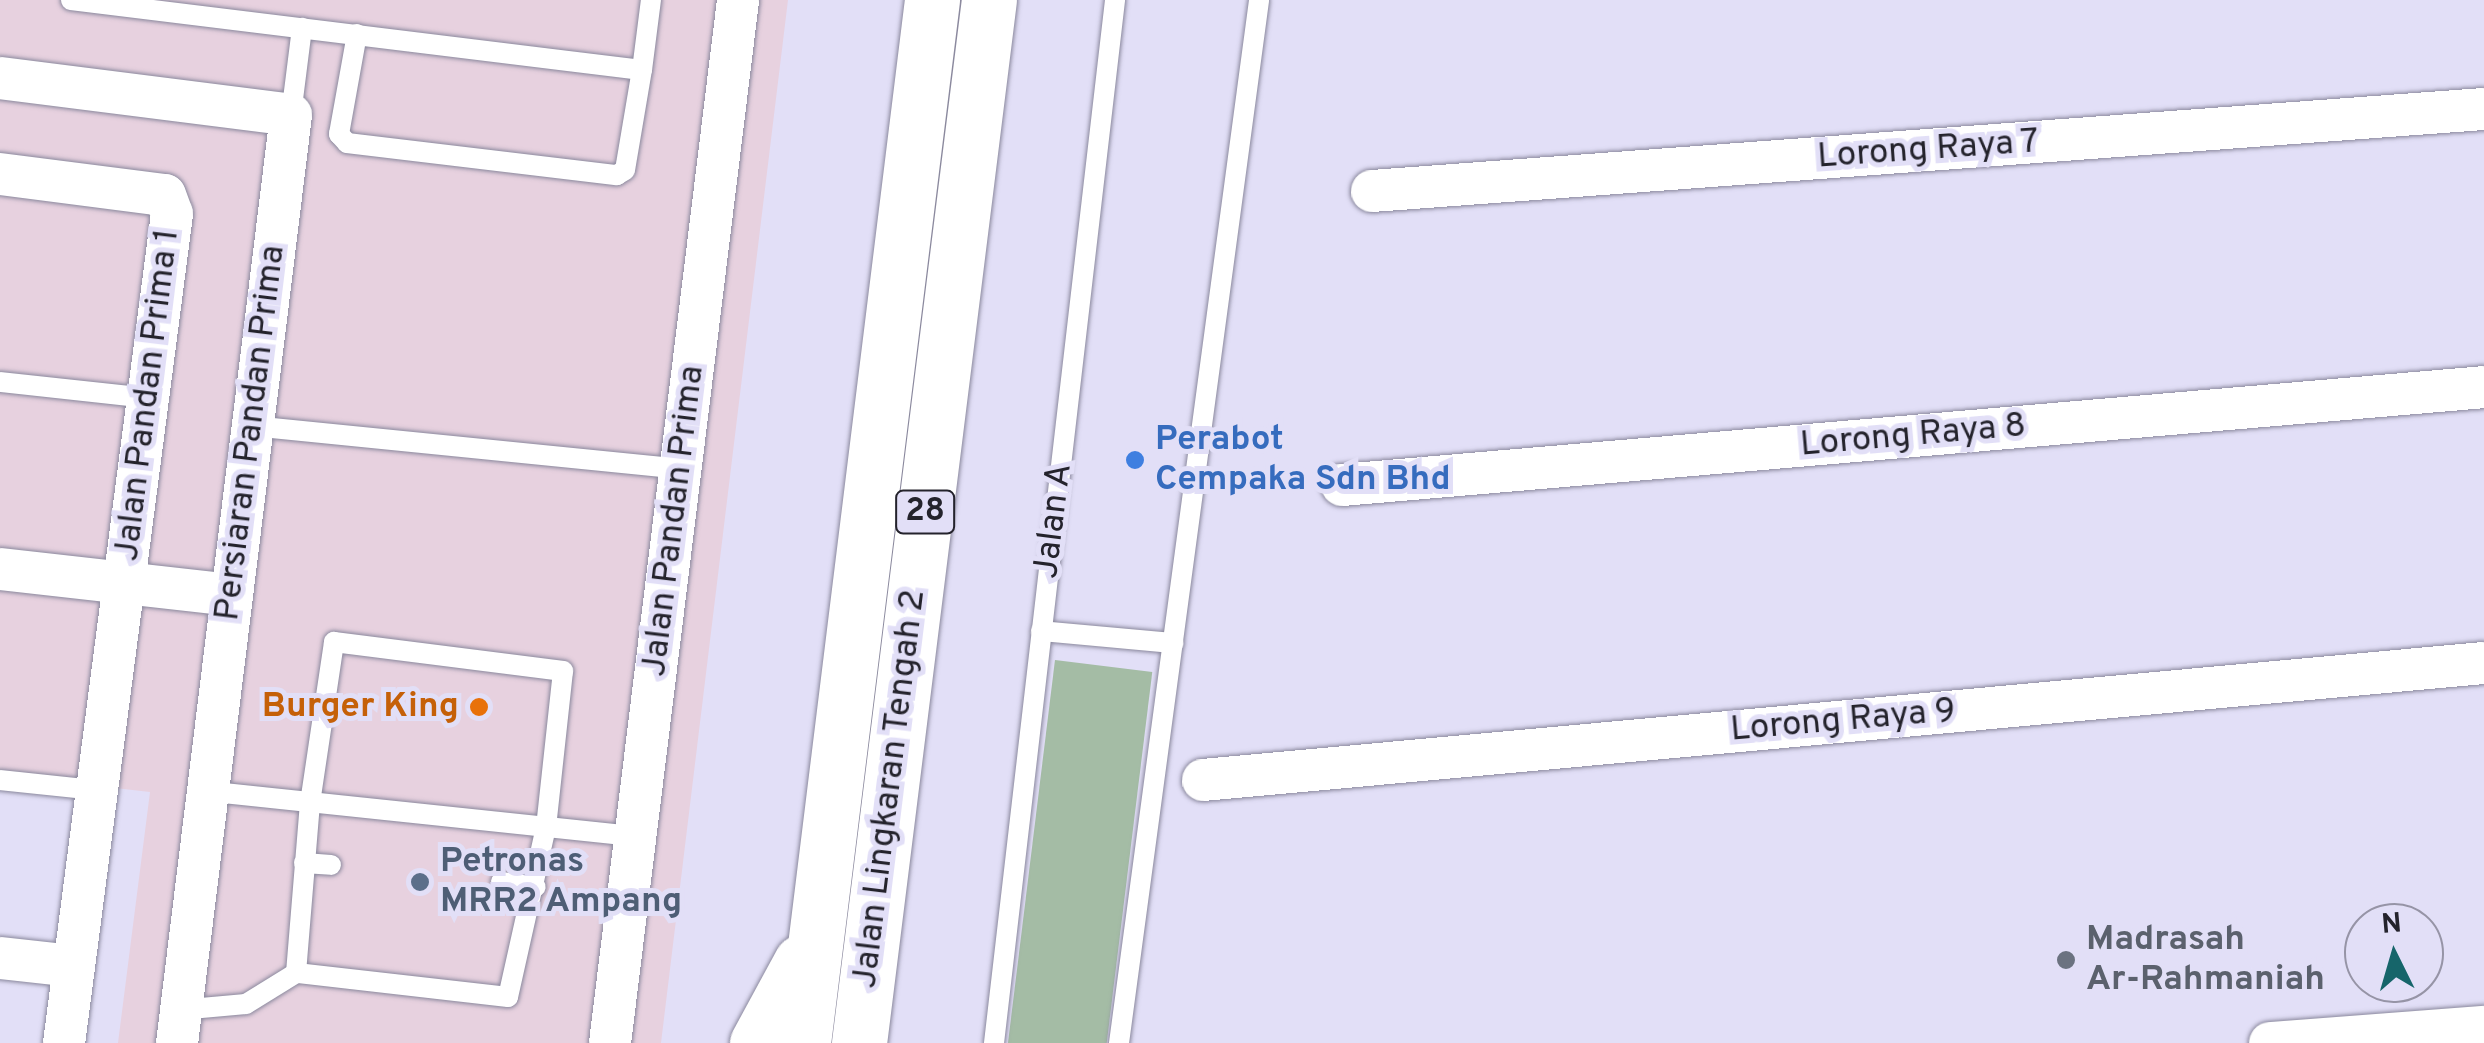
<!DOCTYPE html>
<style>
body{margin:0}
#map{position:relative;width:2484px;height:1043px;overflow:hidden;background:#e2dff7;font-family:Overpass,sans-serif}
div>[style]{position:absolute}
.commercial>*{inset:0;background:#e7d1df}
.green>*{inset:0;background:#a4bca5;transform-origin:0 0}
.roads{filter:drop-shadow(0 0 2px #8a889d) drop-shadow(0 0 2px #8a889d)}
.lane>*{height:20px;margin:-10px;padding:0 10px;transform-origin:10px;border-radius:10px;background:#fff}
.street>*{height:42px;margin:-21px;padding:0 21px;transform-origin:21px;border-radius:21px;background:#fff}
.highway>*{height:55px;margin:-27.5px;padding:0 27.5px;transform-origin:27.5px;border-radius:27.5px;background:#fff}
.dots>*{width:28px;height:28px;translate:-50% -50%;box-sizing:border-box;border:5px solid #e2dff7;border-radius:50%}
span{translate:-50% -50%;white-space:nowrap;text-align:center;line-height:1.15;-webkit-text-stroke:10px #e2dff7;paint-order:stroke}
.shield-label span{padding:2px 8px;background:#e2dff7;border:2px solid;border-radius:8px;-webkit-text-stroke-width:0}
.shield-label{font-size:32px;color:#24232c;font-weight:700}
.street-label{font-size:35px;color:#24232c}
.shop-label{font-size:35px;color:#366cbe;font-weight:700}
.left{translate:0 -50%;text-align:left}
.food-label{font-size:35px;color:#c56008;font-weight:700}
.right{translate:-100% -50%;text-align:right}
.service-label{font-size:35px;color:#4e5e75;font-weight:700}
.worship-label{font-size:35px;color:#5b616d;font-weight:700}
.north{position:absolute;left:2344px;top:903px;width:100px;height:100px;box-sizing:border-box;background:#e2dff7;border:2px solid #9694a6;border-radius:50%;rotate:355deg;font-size:28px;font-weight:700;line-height:40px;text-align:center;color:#24232c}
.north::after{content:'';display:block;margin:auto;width:35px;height:45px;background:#16656a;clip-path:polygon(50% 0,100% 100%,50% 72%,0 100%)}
</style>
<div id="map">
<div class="commercial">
<i style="clip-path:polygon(0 0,788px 0,661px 1043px,118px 1043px,150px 792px,0 775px)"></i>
</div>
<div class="green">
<i style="left:1055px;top:660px;width:98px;height:386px;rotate:7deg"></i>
</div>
<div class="roads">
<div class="lane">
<i style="left:71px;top:0;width:575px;rotate:6.99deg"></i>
<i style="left:642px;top:70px;width:71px;rotate:-82.7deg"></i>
<i style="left:357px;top:34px;width:102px;rotate:100.2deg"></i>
<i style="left:339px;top:134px;width:12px;rotate:48deg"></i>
<i style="left:347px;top:143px;width:272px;rotate:6.8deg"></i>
<i style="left:617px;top:175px;width:9px;rotate:-32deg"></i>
<i style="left:625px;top:170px;width:101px;rotate:-80.4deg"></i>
<i style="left:291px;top:115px;width:88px;rotate:-82.8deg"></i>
<i style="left:0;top:382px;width:148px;rotate:6.2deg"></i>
<i style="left:252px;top:426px;width:430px;rotate:5.7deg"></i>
<i style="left:1041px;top:631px;width:133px;rotate:5.2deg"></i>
<i style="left:334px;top:642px;width:231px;rotate:7.2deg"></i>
<i style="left:563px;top:671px;width:157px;rotate:96.2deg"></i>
<i style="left:546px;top:827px;width:174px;rotate:102.6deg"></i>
<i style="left:508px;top:997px;width:213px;rotate:-173.5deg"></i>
<i style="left:296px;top:973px;width:171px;rotate:-85.3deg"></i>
<i style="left:310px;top:803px;width:163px;rotate:-81.5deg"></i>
<i style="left:0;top:780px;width:96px;rotate:6deg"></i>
<i style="left:205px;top:791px;width:432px;rotate:6deg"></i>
<i style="left:304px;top:863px;width:27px;rotate:4deg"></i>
<i style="left:501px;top:882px;width:35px;rotate:8deg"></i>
<i style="left:179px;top:1010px;width:67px;rotate:-5.1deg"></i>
<i style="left:246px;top:1004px;width:59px;rotate:-31.8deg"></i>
<i style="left:994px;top:1043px;width:1050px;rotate:-83.38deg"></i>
<i style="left:1119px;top:1043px;width:1052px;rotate:-82.35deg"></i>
</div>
<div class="street">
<i style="left:0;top:78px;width:293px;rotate:7.2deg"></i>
<i style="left:291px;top:115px;width:935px;rotate:97deg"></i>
<i style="left:0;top:174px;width:166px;rotate:7.3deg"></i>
<i style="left:165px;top:195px;width:20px;rotate:70deg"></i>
<i style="left:172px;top:214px;width:836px;rotate:97.42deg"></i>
<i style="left:1372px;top:191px;width:1115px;rotate:-4.22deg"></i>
<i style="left:1342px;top:485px;width:1146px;rotate:-4.9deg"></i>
<i style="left:0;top:569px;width:231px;rotate:6.4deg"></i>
<i style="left:1203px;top:780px;width:1286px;rotate:-5.22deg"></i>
<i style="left:0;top:958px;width:74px;rotate:6.2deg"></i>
<i style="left:610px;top:1043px;width:1051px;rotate:-83deg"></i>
<i style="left:2270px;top:1043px;width:215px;rotate:-4.3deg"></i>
</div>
<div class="highway">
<i style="left:757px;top:1043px;width:92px;rotate:-61.5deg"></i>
<i style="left:803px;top:1043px;width:1051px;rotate:-82.95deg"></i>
<i style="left:859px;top:1043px;width:1051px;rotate:-82.9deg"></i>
</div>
</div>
<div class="dots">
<i style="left:1135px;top:460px;background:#3f7fe0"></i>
<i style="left:479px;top:707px;background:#e8710a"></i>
<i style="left:420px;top:882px;background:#5c6f8a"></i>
<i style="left:2066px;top:960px;background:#6b7280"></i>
</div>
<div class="shield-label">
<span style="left:925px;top:512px">28</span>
</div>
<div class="street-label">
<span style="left:1928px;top:150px;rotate:-4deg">Lorong Raya 7</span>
<span style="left:148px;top:395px;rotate:-83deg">Jalan Pandan Prima 1</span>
<span style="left:251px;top:433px;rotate:-83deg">Persiaran Pandan Prima</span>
<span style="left:1913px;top:436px;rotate:-5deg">Lorong Raya 8</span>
<span style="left:674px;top:521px;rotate:-83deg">Jalan Pandan Prima</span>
<span style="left:1054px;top:521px;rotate:-83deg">Jalan A</span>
<span style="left:1843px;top:721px;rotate:-5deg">Lorong Raya 9</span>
<span style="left:890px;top:789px;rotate:-83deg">Jalan Lingkaran Tengah 2</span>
</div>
<div class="shop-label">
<span class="left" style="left:1155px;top:460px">Perabot<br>Cempaka Sdn Bhd</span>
</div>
<div class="food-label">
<span class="right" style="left:459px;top:707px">Burger King</span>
</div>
<div class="service-label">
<span class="left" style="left:440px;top:882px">Petronas<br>MRR2 Ampang</span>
</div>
<div class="worship-label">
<span class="left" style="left:2086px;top:960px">Madrasah<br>Ar-Rahmaniah</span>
</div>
<div class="north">N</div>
</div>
